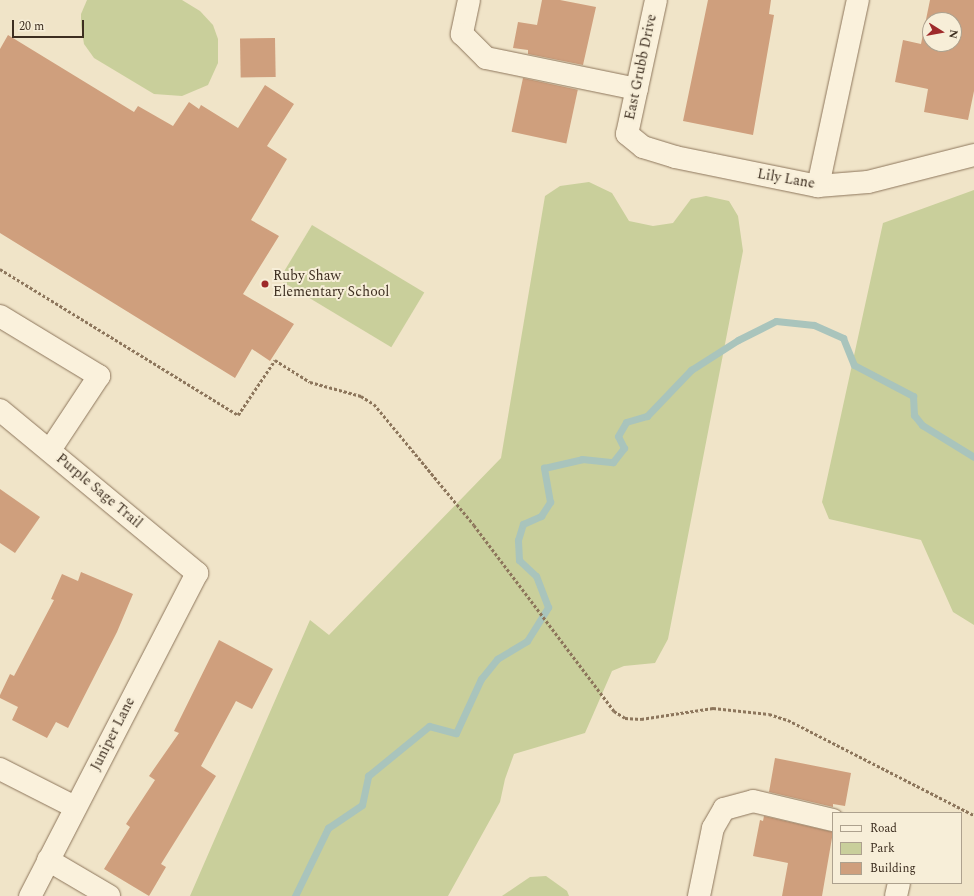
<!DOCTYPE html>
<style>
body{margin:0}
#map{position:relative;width:974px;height:896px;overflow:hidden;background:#f0e4c8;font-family:Spectral,serif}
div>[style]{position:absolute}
.green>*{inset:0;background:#c9cf9b;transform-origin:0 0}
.stream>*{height:7px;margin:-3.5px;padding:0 3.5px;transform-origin:3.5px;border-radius:3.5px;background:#a9c4bc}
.building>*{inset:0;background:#cf9f7d;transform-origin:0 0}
.path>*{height:2.5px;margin-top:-1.25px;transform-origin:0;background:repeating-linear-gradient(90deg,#8d765c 0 3px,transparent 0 5px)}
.roads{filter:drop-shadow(0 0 1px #8d765c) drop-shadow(0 0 1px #8d765c)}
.minor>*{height:22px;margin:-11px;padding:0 11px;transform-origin:11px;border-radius:11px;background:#faf1dc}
.dots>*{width:11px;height:11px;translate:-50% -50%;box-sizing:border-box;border:2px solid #f7eed8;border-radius:50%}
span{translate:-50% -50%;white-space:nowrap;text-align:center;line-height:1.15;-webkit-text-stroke:4px #f7eed8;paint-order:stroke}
.street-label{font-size:14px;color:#3d2e20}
.poi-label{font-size:14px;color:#3d2e20}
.left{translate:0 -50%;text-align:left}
.legend{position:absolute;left:832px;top:812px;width:130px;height:72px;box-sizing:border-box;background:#f7eed8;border:1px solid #ada18e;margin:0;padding:5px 7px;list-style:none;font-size:12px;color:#3d2e20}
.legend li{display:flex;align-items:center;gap:8px;height:20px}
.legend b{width:20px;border:1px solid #ada18e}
.north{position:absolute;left:922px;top:12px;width:40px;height:40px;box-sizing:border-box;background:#f7eed8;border:1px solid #ada18e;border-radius:50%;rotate:101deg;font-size:11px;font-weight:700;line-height:16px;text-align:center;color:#3d2e20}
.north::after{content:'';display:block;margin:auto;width:14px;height:18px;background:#9e2a2b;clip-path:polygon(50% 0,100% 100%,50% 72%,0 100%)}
.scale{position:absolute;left:12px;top:20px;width:72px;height:18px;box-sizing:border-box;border:2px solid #3d2e20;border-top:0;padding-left:5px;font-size:12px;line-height:14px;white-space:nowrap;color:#3d2e20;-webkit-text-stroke:3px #f7eed8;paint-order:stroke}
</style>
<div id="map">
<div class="green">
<i style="clip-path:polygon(87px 0,182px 0,200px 11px,213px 25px,218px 39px,218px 63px,208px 85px,182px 96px,154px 94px,94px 58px,84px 44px,81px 25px,81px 14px)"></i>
<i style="clip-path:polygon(589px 182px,612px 193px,629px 221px,653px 226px,673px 223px,691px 199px,706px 196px,729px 201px,738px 216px,743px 251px,668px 639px,655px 663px,624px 666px,612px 671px,585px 733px,514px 754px,505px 779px,500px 802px,448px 896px,190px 896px,310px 620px,329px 635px,501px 458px,545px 196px,560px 186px)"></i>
<i style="clip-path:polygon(974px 190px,974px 625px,953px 612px,921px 540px,829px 519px,822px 502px,883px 223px)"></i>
<i style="left:312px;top:225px;width:131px;height:64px;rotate:31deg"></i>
<i style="clip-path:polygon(546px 876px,567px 891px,569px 896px,502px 896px,530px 877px)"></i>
</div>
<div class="stream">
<i style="left:295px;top:896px;width:76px;rotate:-64.1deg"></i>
<i style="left:328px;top:828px;width:41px;rotate:-34.1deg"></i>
<i style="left:362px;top:805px;width:30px;rotate:-78deg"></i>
<i style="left:368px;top:776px;width:79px;rotate:-39.3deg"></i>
<i style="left:429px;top:726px;width:28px;rotate:15deg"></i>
<i style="left:456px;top:733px;width:60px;rotate:-65.2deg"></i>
<i style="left:481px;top:679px;width:26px;rotate:-51deg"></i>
<i style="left:497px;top:659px;width:35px;rotate:-31deg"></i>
<i style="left:527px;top:641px;width:40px;rotate:-58deg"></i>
<i style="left:548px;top:607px;width:33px;rotate:-111deg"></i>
<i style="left:536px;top:576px;width:23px;rotate:-137deg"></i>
<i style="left:519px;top:560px;width:20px;rotate:-93deg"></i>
<i style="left:518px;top:540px;width:17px;rotate:-73deg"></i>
<i style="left:523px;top:524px;width:20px;rotate:-24deg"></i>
<i style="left:541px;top:516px;width:17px;rotate:-57deg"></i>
<i style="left:550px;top:502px;width:35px;rotate:-100deg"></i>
<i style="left:544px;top:468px;width:39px;rotate:-13deg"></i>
<i style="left:582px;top:459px;width:31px;rotate:6deg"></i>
<i style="left:613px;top:462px;width:18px;rotate:-52deg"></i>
<i style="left:624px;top:448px;width:13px;rotate:-117deg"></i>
<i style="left:618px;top:436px;width:16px;rotate:-60deg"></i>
<i style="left:626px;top:422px;width:22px;rotate:-16deg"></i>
<i style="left:647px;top:416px;width:64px;rotate:-46.3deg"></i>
<i style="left:691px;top:370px;width:56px;rotate:-32.6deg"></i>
<i style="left:738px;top:340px;width:42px;rotate:-26.6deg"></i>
<i style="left:776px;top:321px;width:38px;rotate:6deg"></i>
<i style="left:814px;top:325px;width:32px;rotate:24deg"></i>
<i style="left:843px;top:338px;width:29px;rotate:68deg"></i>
<i style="left:854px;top:365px;width:67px;rotate:27.7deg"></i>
<i style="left:913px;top:396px;width:19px;rotate:87deg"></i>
<i style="left:914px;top:415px;width:13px;rotate:51deg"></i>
<i style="left:922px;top:425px;width:61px;rotate:31.6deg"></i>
</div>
<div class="building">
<i style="clip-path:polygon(542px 0,560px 0,596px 7px,583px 65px,528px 54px,528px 50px,513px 48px,518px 22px,537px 25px)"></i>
<i style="clip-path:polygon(708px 0,771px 0,769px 14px,774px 15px,753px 135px,683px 121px)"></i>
<i style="clip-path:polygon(evenodd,930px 0,974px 0,974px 91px,968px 120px,924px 112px,928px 89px,895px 82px,903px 40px,921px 44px,930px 0,930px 20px,954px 20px,954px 44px,930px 44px,930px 20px)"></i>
<i style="clip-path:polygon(8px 35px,134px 112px,138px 106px,173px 126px,189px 102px,199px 109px,201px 105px,238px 128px,265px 85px,294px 104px,267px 146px,287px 159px,251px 220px,279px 236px,243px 294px,294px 324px,270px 361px,252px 349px,235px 378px,0 233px,0 49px)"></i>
<i style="left:275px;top:38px;width:39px;height:35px;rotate:89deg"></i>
<i style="left:523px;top:78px;width:56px;height:55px;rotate:12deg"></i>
<i style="clip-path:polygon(0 489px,40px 517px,15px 553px,0 543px)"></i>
<i style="clip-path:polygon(81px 572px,133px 594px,117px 632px,68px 728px,56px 722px,47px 738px,12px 720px,18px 707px,0 698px,0 695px,10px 674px,14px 676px,54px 600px,51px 599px,62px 574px,78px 581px)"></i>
<i style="clip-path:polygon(219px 640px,273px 669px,252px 709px,236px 701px,201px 766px,216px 776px,161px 864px,166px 867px,149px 896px,104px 869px,130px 827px,126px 824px,155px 780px,149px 776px,179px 733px,174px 731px)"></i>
<i style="clip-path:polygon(775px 758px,851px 773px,845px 806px,833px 804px,833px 807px,769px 792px)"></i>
<i style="clip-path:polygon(764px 816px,833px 832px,822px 896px,782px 896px,788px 863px,753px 856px,760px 820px,763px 821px)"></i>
</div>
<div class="path">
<i style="left:0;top:269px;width:279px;rotate:31.5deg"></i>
<i style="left:238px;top:415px;width:66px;rotate:-56.1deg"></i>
<i style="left:275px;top:360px;width:41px;rotate:32.2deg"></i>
<i style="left:310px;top:382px;width:53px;rotate:15.4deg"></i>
<i style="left:361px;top:396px;width:15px;rotate:32deg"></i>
<i style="left:374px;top:404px;width:157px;rotate:50.4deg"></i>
<i style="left:474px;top:525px;width:233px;rotate:53deg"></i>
<i style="left:614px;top:711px;width:13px;rotate:32deg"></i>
<i style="left:625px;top:718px;width:16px;rotate:4deg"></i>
<i style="left:641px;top:719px;width:73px;rotate:-8.7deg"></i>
<i style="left:713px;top:708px;width:56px;rotate:6.1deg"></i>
<i style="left:769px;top:714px;width:20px;rotate:18deg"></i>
<i style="left:788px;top:720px;width:209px;rotate:27.1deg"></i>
</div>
<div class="roads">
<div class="minor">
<i style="left:469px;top:0;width:35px;rotate:102deg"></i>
<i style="left:462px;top:34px;width:34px;rotate:45deg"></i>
<i style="left:486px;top:58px;width:154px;rotate:11.6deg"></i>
<i style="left:656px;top:0;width:137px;rotate:102.2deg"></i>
<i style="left:627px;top:134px;width:21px;rotate:39deg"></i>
<i style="left:643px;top:147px;width:34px;rotate:17deg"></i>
<i style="left:675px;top:157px;width:146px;rotate:11.5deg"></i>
<i style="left:818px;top:186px;width:50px;rotate:-4.6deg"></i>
<i style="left:868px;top:182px;width:109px;rotate:-14.3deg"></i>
<i style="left:818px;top:186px;width:190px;rotate:-77.9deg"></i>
<i style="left:0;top:316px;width:116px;rotate:31.2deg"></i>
<i style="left:99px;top:376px;width:89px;rotate:123.5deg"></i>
<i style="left:0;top:410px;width:256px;rotate:39.6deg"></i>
<i style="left:197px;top:573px;width:364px;rotate:117.3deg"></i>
<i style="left:0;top:769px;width:84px;rotate:26.9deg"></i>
<i style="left:48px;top:860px;width:71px;rotate:30.5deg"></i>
<i style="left:699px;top:896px;width:69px;rotate:-78.4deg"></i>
<i style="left:713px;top:828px;width:22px;rotate:-60deg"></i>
<i style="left:724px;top:809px;width:30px;rotate:-15deg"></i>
<i style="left:753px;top:801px;width:82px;rotate:13.4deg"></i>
<i style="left:896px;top:896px;width:13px;rotate:-77deg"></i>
</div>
</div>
<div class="dots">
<i style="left:265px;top:284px;background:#9e2a2b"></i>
</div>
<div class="street-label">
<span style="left:641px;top:67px;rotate:-78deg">East Grubb Drive</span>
<span style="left:786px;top:179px;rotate:10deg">Lily Lane</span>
<span style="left:99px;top:491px;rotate:40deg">Purple Sage Trail</span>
<span style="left:113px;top:734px;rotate:-63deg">Juniper Lane</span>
</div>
<div class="poi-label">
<span class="left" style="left:273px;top:284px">Ruby Shaw<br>Elementary School</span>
</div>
<ul class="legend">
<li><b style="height:5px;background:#faf1dc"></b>Road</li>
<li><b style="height:11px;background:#c9cf9b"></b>Park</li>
<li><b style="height:11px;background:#cf9f7d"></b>Building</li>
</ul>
<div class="north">N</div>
<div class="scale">20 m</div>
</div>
